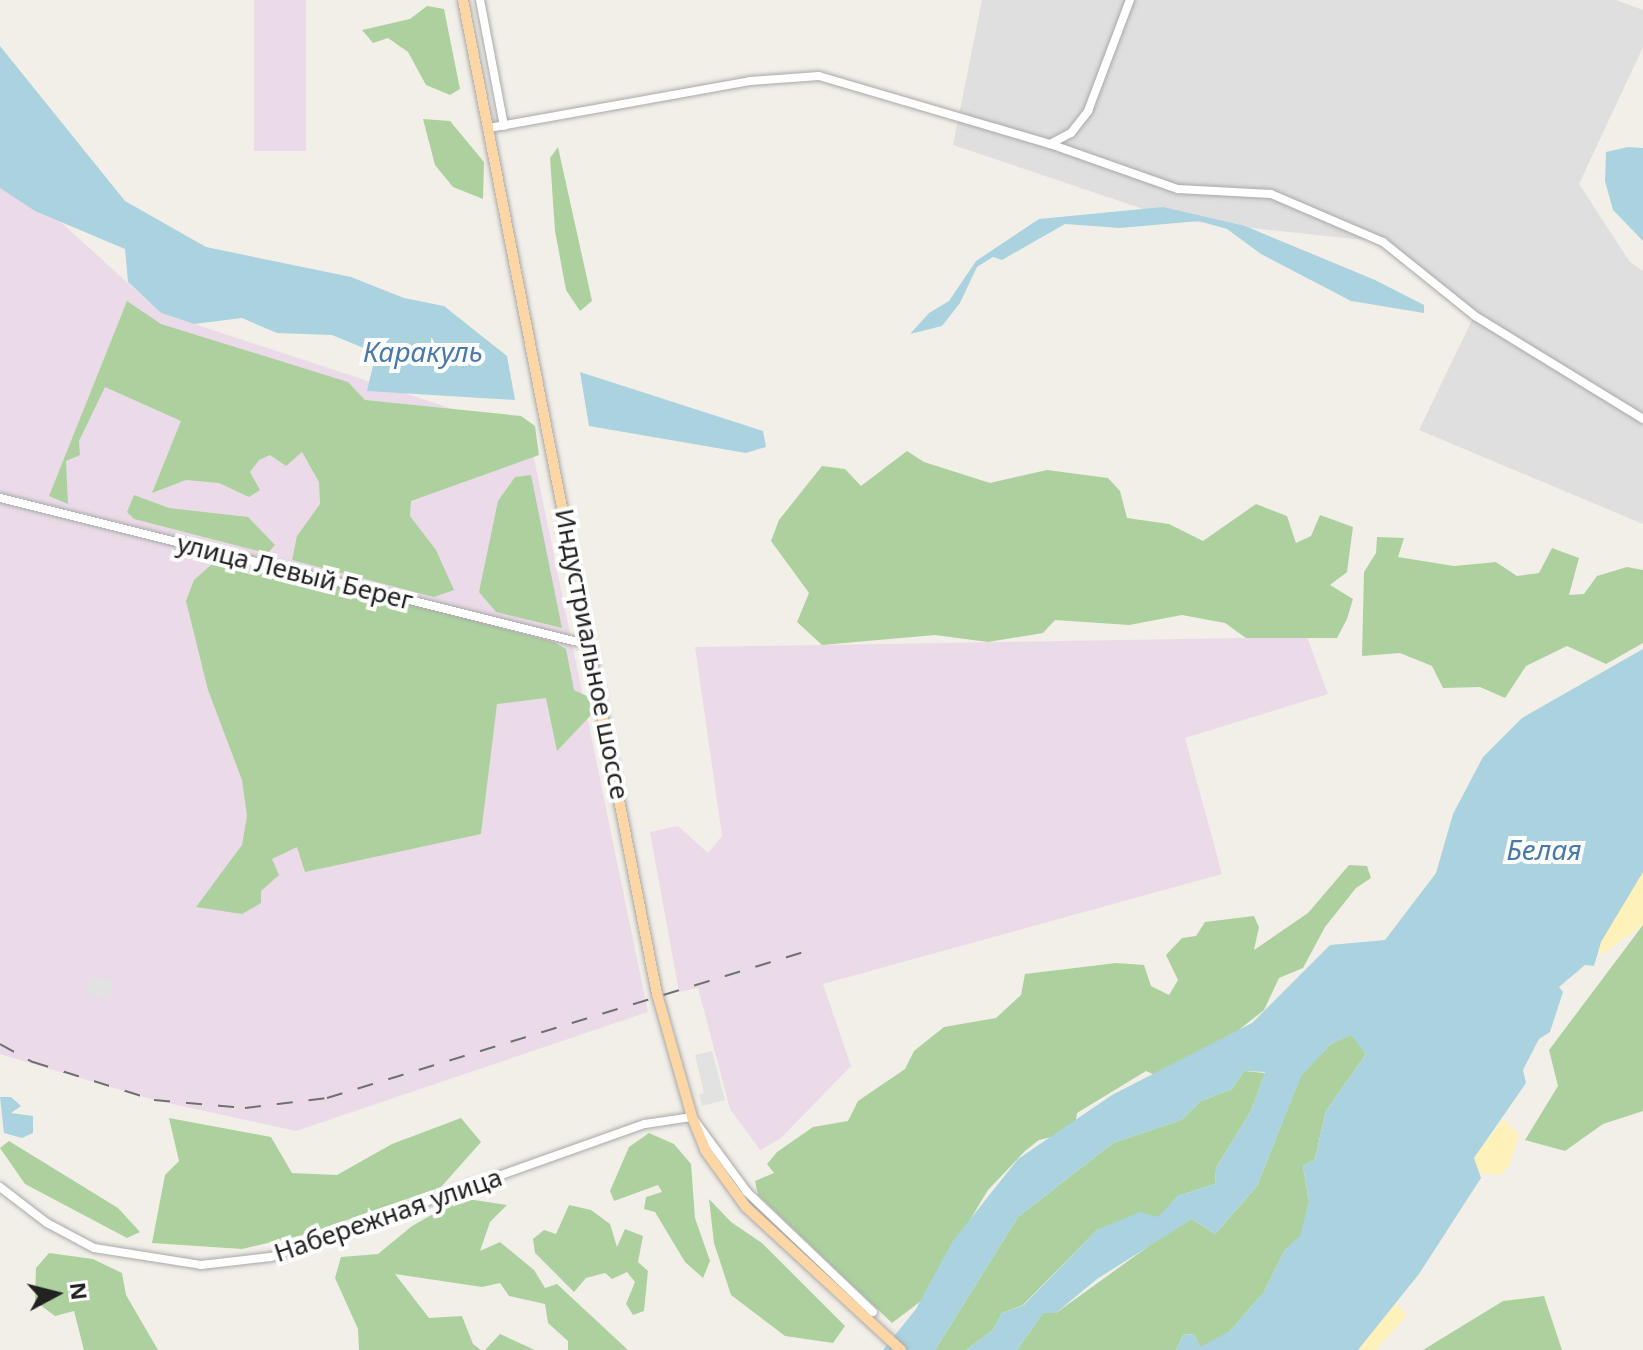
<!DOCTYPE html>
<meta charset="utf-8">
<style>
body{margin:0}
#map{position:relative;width:1643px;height:1350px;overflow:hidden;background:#f2efe9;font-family:"Noto Sans",sans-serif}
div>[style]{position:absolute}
.residential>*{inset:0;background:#e0dfdf}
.industrial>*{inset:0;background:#ebdbe8;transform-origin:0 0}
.forest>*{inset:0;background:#add19e}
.sand>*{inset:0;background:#fff1ba}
.parking>*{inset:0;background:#e2e2e2}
.water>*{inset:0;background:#aad3df}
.roads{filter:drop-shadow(0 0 2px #a9a9a9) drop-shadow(0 0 2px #a9a9a9)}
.minor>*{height:8px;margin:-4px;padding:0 4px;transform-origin:4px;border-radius:4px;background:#fff}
.major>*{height:10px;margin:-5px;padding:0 5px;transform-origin:5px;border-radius:5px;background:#fcd6a4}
.rail>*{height:2px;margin-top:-1px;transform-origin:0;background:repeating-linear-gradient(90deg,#707070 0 16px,transparent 0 32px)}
span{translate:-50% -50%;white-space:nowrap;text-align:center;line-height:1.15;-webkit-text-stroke:8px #fff;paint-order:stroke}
.street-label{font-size:26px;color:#222}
.water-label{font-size:28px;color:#4a7aab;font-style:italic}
.north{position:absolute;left:16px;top:1254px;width:80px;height:80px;-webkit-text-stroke:6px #fff;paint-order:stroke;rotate:83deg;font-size:22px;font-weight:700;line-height:32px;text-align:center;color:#222}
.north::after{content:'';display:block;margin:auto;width:28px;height:36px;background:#222;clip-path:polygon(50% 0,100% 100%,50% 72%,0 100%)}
</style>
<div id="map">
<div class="residential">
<i style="clip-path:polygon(982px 0,1616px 0,1643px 10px,1643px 47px,1579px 184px,1630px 262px,1643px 271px,1643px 524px,1419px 430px,1474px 316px,1383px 242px,1176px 220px,953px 145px)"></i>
</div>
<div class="industrial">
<i style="left:254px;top:0;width:52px;height:151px"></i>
<i style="clip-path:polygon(0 167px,161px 313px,529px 434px,648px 1012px,296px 1131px,154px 1100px,0 1054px)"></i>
<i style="clip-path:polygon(1307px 637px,1328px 694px,1185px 738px,1222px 874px,823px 984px,851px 1066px,780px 1139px,760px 1150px,730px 1109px,698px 988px,679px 992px,650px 832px,678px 826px,708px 853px,722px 836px,695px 647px)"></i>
</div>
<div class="forest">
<i style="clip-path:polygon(427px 6px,444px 9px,460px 89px,450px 95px,426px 85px,408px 52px,388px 38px,373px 43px,362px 30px,410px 19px)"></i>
<i style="clip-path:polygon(423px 119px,450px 121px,484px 162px,483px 199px,453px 187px,435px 165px)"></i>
<i style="clip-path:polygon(558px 147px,592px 301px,580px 311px,566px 290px,555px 231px,550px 158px)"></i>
<i style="clip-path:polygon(127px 301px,161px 324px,348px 382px,365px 400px,521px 416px,535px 426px,539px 455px,411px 501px,410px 516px,436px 550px,454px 590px,434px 597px,292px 560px,297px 536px,320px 504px,319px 482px,302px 452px,286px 466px,270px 455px,259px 460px,250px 472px,260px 490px,249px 497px,219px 483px,186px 480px,152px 493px,181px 421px,105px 387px,79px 441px,80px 455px,66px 461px,68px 504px,49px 496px)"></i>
<i style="clip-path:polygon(907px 451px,924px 462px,990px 483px,1047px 470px,1108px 478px,1120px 491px,1127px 518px,1169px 524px,1203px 541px,1256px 504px,1287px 516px,1296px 543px,1311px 536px,1320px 515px,1353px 527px,1347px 572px,1330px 585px,1353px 599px,1347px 619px,1337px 638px,1246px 638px,1225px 623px,1182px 615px,1129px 625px,1055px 620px,1043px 633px,988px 642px,935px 635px,822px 645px,797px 622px,809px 593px,771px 541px,779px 520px,822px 466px,845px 469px,861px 486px)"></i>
<i style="clip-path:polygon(531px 475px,562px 628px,496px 612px,479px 592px,498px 501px,515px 477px)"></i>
<i style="clip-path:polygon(134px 495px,169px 508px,248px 517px,275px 545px,268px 553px,254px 550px,134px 519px,127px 512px)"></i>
<i style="clip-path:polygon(1377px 537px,1404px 538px,1398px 557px,1454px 566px,1496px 562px,1517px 576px,1539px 573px,1552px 548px,1579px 558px,1569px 595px,1584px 594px,1597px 576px,1627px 567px,1643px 570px,1643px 643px,1606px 664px,1567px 646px,1526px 666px,1505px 698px,1480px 687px,1443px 688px,1432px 666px,1400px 653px,1362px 656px,1364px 572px,1376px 553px)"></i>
<i style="clip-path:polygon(256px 562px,554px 642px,566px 649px,574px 690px,589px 697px,591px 715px,557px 751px,546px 698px,497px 704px,481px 834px,305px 872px,297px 847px,272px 859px,279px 875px,261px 891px,261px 903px,242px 914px,196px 907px,242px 845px,247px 816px,242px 780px,208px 690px,186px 601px,194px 580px,212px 564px)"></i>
<i style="clip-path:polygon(1349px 865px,1367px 866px,1371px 878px,1356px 888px,1325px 927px,1303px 968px,1279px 978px,1264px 1010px,1240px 1029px,1226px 1050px,1166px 1080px,1146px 1071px,1077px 1113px,1075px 1126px,1064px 1134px,1039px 1140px,1025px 1151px,988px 1190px,921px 1301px,892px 1323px,758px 1195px,755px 1181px,774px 1173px,767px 1164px,777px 1152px,813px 1127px,848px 1121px,858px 1101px,905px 1069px,914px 1051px,944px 1027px,996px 1018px,1021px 995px,1025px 974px,1116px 963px,1144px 965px,1151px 986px,1169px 995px,1178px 980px,1166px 955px,1182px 938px,1196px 936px,1205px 922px,1254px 916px,1259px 927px,1254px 950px,1308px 913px)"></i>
<i style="clip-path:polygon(1643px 925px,1643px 1111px,1603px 1124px,1565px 1151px,1525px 1140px,1558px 1086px,1549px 1050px)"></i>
<i style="clip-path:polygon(1352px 1034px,1366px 1054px,1326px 1111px,1315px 1159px,1303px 1166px,1309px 1202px,1301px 1236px,1285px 1250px,1264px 1292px,1230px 1331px,1211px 1346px,1200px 1347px,1194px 1334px,1183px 1335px,1176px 1350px,1017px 1350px,1043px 1313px,1056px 1313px,1171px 1230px,1192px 1219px,1215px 1234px,1257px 1186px,1301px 1075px,1331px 1044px)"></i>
<i style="clip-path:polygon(1244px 1071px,1265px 1073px,1251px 1111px,1216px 1168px,1215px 1184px,1178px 1196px,1158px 1218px,1097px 1230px,1023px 1305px,1002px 1313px,993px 1330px,966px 1350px,935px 1350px,1018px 1217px,1113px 1143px,1181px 1120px,1201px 1101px,1232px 1089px)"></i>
<i style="clip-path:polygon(169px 1118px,271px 1137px,292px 1173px,337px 1175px,392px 1144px,461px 1118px,481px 1142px,441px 1187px,307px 1234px,242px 1249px,152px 1243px,165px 1175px,179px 1161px)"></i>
<i style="clip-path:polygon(649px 1133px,674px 1144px,691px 1164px,695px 1218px,710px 1261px,703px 1278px,685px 1262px,655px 1212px,644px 1209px,646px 1197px,662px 1192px,658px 1185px,614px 1201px,610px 1191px,629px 1147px)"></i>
<i style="clip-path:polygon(9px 1141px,118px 1208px,140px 1232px,127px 1238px,25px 1184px,0 1148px)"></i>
<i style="clip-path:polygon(461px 1198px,507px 1205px,490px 1222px,480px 1251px,500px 1242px,534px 1270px,545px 1288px,557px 1284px,628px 1350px,568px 1350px,568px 1341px,548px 1323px,545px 1304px,509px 1296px,500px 1283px,482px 1287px,395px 1274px,429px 1318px,462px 1316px,473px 1344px,481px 1350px,359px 1350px,358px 1329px,335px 1278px,341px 1257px,378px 1254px,412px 1226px)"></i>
<i style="clip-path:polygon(709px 1199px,731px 1222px,762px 1243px,845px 1326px,833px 1343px,785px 1336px,731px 1295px,714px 1243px)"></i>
<i style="clip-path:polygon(569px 1205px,591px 1210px,610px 1224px,617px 1247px,625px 1229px,643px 1236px,638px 1262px,648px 1271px,644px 1311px,633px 1315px,626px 1304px,635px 1282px,627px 1272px,612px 1279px,605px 1273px,586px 1278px,574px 1292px,535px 1253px,533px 1239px,544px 1230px,556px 1234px)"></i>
<i style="clip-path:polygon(49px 1253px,93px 1259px,122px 1273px,126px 1295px,158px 1350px,84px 1350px,74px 1311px,55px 1316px,35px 1301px,36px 1268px)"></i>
<i style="clip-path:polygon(1544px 1296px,1562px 1350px,1423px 1350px,1503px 1301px)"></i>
<i style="clip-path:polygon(500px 1334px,535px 1350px,485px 1350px)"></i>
</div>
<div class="sand">
<i style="clip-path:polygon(1643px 871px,1643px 925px,1601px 955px,1599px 944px)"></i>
<i style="clip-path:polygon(1503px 1119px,1519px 1134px,1510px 1165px,1500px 1175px,1479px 1173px,1474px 1158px)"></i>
<i style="clip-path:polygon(1396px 1303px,1407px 1315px,1376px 1350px,1358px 1350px)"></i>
</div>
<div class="parking">
<i style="clip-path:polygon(90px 977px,112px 981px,110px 1000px,85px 992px)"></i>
<i style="clip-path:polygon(712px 1051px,725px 1100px,702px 1106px,699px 1095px,704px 1093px,695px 1055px)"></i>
</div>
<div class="water">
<i style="clip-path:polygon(0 46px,125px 201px,206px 247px,351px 277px,404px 298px,444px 306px,507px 356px,515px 400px,367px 391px,376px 353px,332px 335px,277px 333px,242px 318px,194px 324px,161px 313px,128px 282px,125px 249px,35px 211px,0 188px)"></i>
<i style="clip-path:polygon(1628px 147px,1643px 148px,1643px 241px,1613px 210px,1605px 181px,1606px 152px)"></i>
<i style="clip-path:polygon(1163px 207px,1245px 226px,1375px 280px,1424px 305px,1424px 313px,1351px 301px,1261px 254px,1227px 229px,1199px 221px,1120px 228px,1065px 224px,1002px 260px,993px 257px,977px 267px,960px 303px,942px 326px,910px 334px,929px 313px,949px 301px,976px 261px,1039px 219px)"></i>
<i style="clip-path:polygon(580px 372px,763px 431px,766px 447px,746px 453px,589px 426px)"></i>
<i style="clip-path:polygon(1643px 649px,1643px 872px,1601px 942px,1594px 966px,1585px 965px,1559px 987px,1563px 992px,1550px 1032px,1539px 1039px,1523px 1070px,1526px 1083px,1474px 1158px,1481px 1178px,1419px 1274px,1358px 1350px,1176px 1350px,1183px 1335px,1194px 1334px,1200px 1347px,1230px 1331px,1264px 1292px,1285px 1250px,1300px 1236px,1309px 1202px,1303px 1166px,1315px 1159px,1326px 1111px,1366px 1054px,1351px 1035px,1331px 1044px,1301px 1076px,1257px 1186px,1215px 1234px,1192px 1219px,1097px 1279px,1056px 1313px,1043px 1313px,1017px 1350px,966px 1350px,993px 1330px,1002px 1313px,1024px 1305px,1097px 1230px,1140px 1212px,1158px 1217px,1178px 1196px,1215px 1184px,1216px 1168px,1251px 1111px,1265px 1072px,1244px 1071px,1232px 1089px,1201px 1101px,1181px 1120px,1113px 1143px,1018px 1217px,935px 1350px,883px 1350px,916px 1309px,952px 1242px,1018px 1159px,1112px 1095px,1252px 1023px,1330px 945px,1385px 940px,1436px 873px,1453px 814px,1483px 757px,1522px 718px)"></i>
<i style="clip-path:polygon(0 1097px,11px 1097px,21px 1106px,11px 1113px,33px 1116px,33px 1133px,22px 1138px,4px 1133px)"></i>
</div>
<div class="roads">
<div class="minor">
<i style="left:480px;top:0;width:128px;rotate:79.2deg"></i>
<i style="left:489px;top:128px;width:265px;rotate:-10.2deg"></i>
<i style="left:750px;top:81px;width:69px;rotate:-4.1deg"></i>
<i style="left:819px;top:76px;width:241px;rotate:16.4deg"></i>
<i style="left:1050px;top:144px;width:136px;rotate:19.4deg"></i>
<i style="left:1178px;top:189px;width:93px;rotate:3.1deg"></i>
<i style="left:1271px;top:194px;width:122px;rotate:23.2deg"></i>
<i style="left:1383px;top:242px;width:118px;rotate:38.8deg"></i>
<i style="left:1475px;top:316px;width:197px;rotate:31.5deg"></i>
<i style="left:1050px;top:144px;width:24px;rotate:-28deg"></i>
<i style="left:1071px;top:133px;width:28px;rotate:-52deg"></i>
<i style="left:1088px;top:111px;width:119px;rotate:-69.3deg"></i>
<i style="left:0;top:498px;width:608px;rotate:13.99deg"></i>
<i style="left:0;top:1187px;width:59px;rotate:37.5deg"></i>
<i style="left:47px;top:1223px;width:53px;rotate:28deg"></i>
<i style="left:94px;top:1248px;width:108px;rotate:9deg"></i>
<i style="left:201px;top:1265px;width:70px;rotate:-6.5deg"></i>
<i style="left:271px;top:1257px;width:397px;rotate:-19.6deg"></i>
<i style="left:645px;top:1124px;width:48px;rotate:-8.5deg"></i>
<i style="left:692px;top:1117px;width:93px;rotate:53.7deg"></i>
<i style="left:747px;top:1192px;width:174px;rotate:43.6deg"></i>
</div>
<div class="major">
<i style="left:463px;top:0;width:1013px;rotate:78.96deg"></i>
<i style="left:657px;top:994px;width:128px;rotate:74.1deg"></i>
<i style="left:692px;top:1117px;width:35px;rotate:68deg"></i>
<i style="left:705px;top:1150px;width:70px;rotate:54.3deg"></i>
<i style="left:746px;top:1207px;width:211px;rotate:42.7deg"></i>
</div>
</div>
<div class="rail">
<i style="left:0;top:1044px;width:38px;rotate:29deg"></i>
<i style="left:33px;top:1062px;width:127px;rotate:17.4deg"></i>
<i style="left:154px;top:1100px;width:91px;rotate:5deg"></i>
<i style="left:245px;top:1108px;width:83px;rotate:-7deg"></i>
<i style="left:327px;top:1098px;width:502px;rotate:-17.03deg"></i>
</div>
<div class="street-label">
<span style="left:295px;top:572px;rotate:14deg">улица Левый Берег</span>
<span style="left:592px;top:654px;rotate:79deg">Индустриальное шоссе</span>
<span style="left:388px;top:1215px;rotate:-19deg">Набережная улица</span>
</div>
<div class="water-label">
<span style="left:423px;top:351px">Каракуль</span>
<span style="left:1544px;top:849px">Белая</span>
</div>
<div class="north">N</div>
</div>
